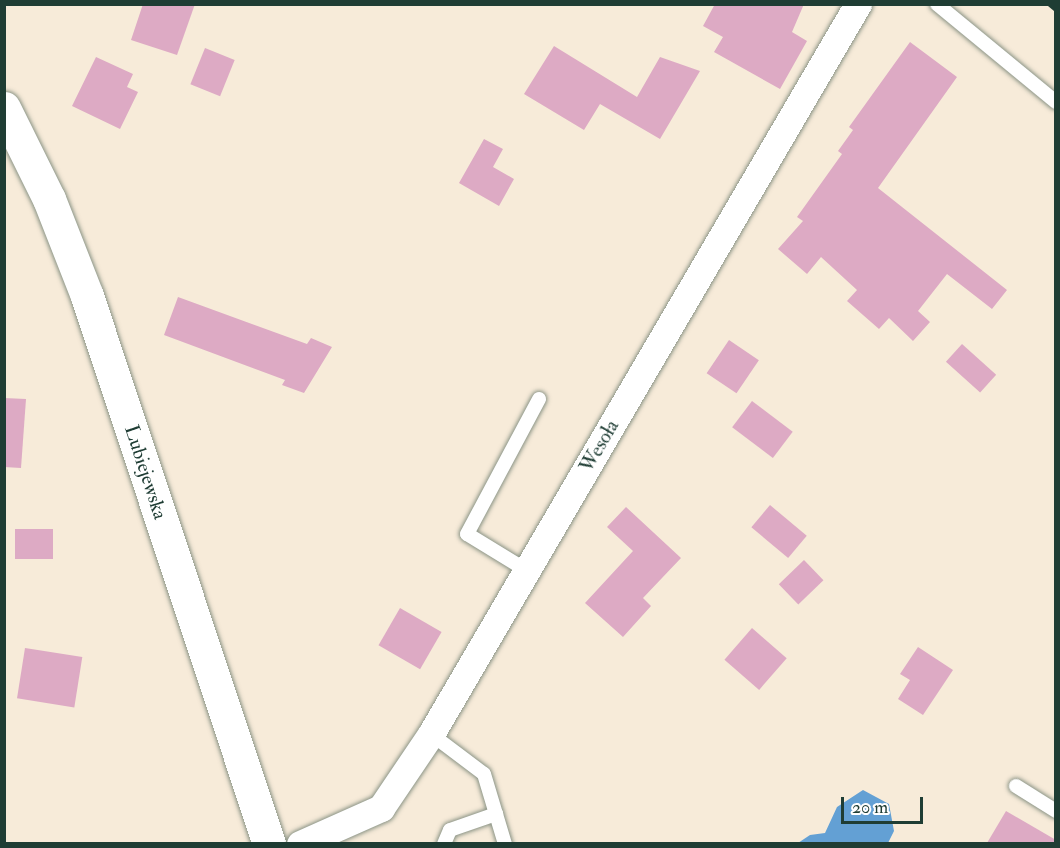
<!DOCTYPE html>
<meta charset="utf-8">
<style>
body{margin:0}
#map{position:relative;width:1060px;height:848px;overflow:hidden;background:#f7ebd9;font-family:"IM FELL Double Pica",serif}
div>[style]{position:absolute}
.water>*{inset:0;background:#63a0d4}
.building>*{inset:0;background:#ddaac4;transform-origin:0 0}
.roads{filter:drop-shadow(0 0 2px #8b9486) drop-shadow(0 0 2px #8b9486)}
.lane>*{height:14px;margin:-7px;padding:0 7px;transform-origin:7px;border-radius:7px;background:#fff}
.street>*{height:27px;margin:-13.5px;padding:0 13.5px;transform-origin:13.5px;border-radius:13.5px;background:#fff}
.secondary>*{height:33px;margin:-16.5px;padding:0 16.5px;transform-origin:16.5px;border-radius:16.5px;background:#fff}
.rail>*{height:4.5px;margin:-2.25px;padding:0 2.25px;transform-origin:2.25px;border-radius:2.25px;background:#1f3d34}
span{translate:-50% -50%;white-space:nowrap;text-align:center;line-height:1.15;-webkit-text-stroke:5px #fff;paint-order:stroke}
.street-label{font-size:20px;color:#1f3d34}
.frame{position:absolute;inset:0;border:6px solid #1f3d34;pointer-events:none}
.scale{position:absolute;left:841px;top:797px;width:82px;height:27px;box-sizing:border-box;border:3px solid #1f3d34;border-top:0;padding-left:8px;font-size:18px;line-height:21px;white-space:nowrap;color:#1f3d34;-webkit-text-stroke:4px #fff;paint-order:stroke}
</style>
<div id="map">
<div class="water">
<i style="clip-path:polygon(863px 790px,889px 804px,894px 831px,888px 843px,798px 843px,810px 835px,825px 833px,837px 807px)"></i>
</div>
<div class="building">
<i style="clip-path:polygon(143px 4px,195px 4px,177px 55px,131px 40px)"></i>
<i style="clip-path:polygon(715px 4px,804px 4px,792px 32px,807px 41px,780px 89px,714px 52px,723px 37px,703px 26px)"></i>
<i style="clip-path:polygon(910px 42px,957px 77px,878px 188px,1007px 290px,992px 309px,947px 274px,918px 311px,930px 322px,913px 341px,889px 318px,879px 329px,847px 301px,857px 290px,821px 257px,807px 274px,778px 249px,803px 221px,797px 217px,842px 154px,838px 151px,853px 130px,849px 127px)"></i>
<i style="clip-path:polygon(554px 46px,637px 97px,660px 57px,700px 71px,660px 139px,600px 104px,584px 130px,524px 94px)"></i>
<i style="left:205px;top:48px;width:32px;height:39px;rotate:22deg"></i>
<i style="clip-path:polygon(96px 57px,133px 74px,127px 87px,138px 92px,120px 129px,72px 106px)"></i>
<i style="clip-path:polygon(484px 139px,503px 149px,493px 167px,514px 179px,499px 206px,459px 183px)"></i>
<i style="clip-path:polygon(178px 297px,307px 344px,311px 338px,332px 347px,304px 393px,282px 385px,285px 380px,164px 335px)"></i>
<i style="left:729px;top:340px;width:36px;height:40px;rotate:34deg"></i>
<i style="left:962px;top:344px;width:46px;height:24px;rotate:42deg"></i>
<i style="clip-path:polygon(4px 398px,26px 399px,21px 468px,4px 467px)"></i>
<i style="left:752px;top:401px;width:51px;height:33px;rotate:37deg"></i>
<i style="left:770px;top:505px;width:48px;height:29px;rotate:40deg"></i>
<i style="clip-path:polygon(626px 507px,681px 558px,643px 598px,651px 606px,623px 637px,585px 603px,633px 551px,607px 527px)"></i>
<i style="left:15px;top:529px;width:38px;height:30px"></i>
<i style="left:804px;top:560px;width:28px;height:35px;rotate:46deg"></i>
<i style="left:400px;top:608px;width:48px;height:43px;rotate:30deg"></i>
<i style="left:752px;top:628px;width:46px;height:42px;rotate:41deg"></i>
<i style="clip-path:polygon(918px 647px,953px 670px,923px 715px,898px 699px,910px 680px,900px 674px)"></i>
<i style="left:25px;top:648px;width:58px;height:51px;rotate:9deg"></i>
<i style="clip-path:polygon(1006px 811px,1056px 840px,1056px 843px,987px 843px)"></i>
</div>
<div class="roads">
<div class="lane">
<i style="left:937px;top:4px;width:154px;rotate:39.5deg"></i>
<i style="left:526px;top:570px;width:69px;rotate:-148.6deg"></i>
<i style="left:467px;top:534px;width:153px;rotate:-61.9deg"></i>
<i style="left:431px;top:734px;width:66px;rotate:37deg"></i>
<i style="left:484px;top:774px;width:73px;rotate:73.3deg"></i>
<i style="left:1016px;top:786px;width:47px;rotate:32deg"></i>
<i style="left:444px;top:844px;width:15px;rotate:-67deg"></i>
<i style="left:450px;top:830px;width:49px;rotate:-19.2deg"></i>
</div>
<div class="street">
<i style="left:300px;top:844px;width:89px;rotate:-24deg"></i>
<i style="left:381px;top:808px;width:89px;rotate:-56deg"></i>
<i style="left:431px;top:734px;width:846px;rotate:-59.68deg"></i>
</div>
<div class="secondary">
<i style="left:4px;top:108px;width:102px;rotate:63.7deg"></i>
<i style="left:49px;top:199px;width:104px;rotate:68.6deg"></i>
<i style="left:87px;top:296px;width:577px;rotate:71.63deg"></i>
</div>
</div>
<div class="rail">
<i style="left:1050px;top:4px;width:8px;rotate:40deg"></i>
</div>
<div class="street-label">
<span style="left:599px;top:446px;rotate:-60deg">Wesoła</span>
<span style="left:146px;top:472px;rotate:72deg">Lubiejewska</span>
</div>
<div class="frame"></div>
<div class="scale">20 m</div>
</div>
